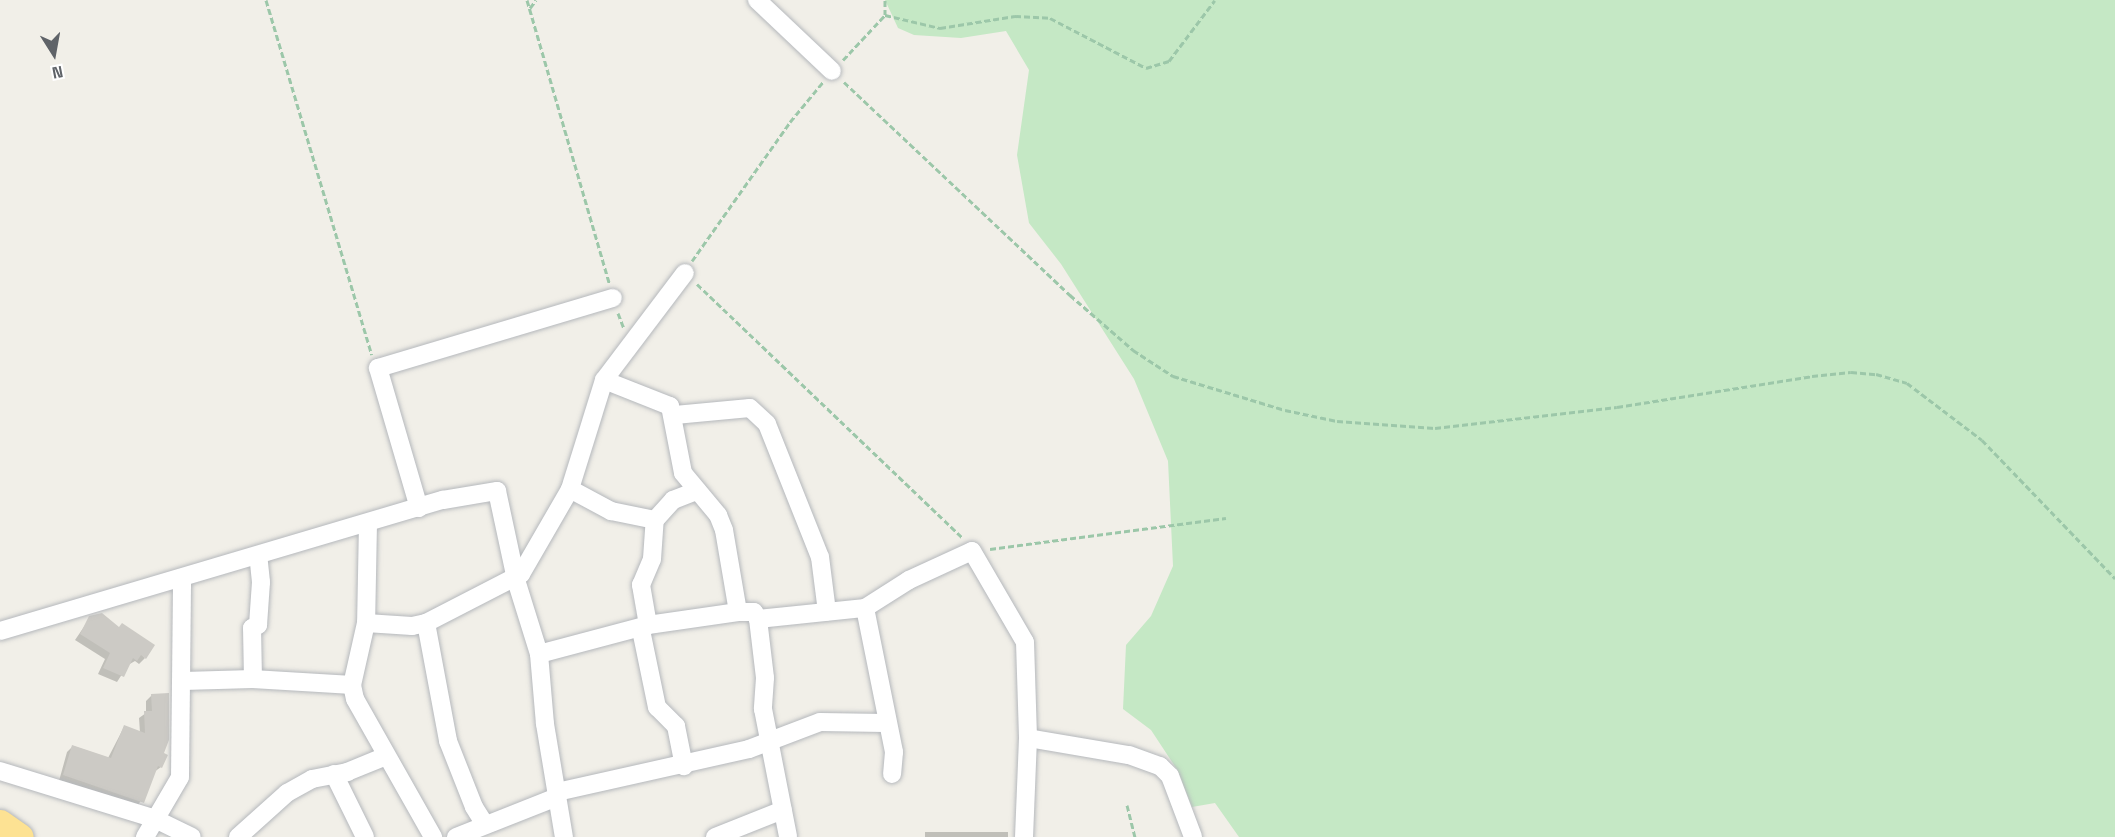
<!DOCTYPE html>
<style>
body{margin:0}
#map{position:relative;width:2115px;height:837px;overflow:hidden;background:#f1efe8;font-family:"Space Grotesk",sans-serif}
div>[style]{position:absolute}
.green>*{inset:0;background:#c5e8c5}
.shadow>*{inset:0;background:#0003;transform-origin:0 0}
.building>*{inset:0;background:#cccac5}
.path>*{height:3px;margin-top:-1.5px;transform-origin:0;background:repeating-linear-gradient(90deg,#9cc7a9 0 6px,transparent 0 9px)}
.roads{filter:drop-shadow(0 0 2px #b5b8bc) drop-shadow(0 0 2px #b5b8bc)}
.minor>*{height:18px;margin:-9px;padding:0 9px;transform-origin:9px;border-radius:9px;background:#fff}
.highway>*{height:27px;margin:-13.5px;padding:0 13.5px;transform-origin:13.5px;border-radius:13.5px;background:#fde293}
span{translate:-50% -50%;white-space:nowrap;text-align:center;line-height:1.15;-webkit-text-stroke:4.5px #fff;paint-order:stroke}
.north{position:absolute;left:24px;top:24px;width:60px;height:60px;-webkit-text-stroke:4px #fff;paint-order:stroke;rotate:169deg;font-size:16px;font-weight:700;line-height:24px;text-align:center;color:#5f6368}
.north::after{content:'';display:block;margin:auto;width:21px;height:27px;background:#5f6368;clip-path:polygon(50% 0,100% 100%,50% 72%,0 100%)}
</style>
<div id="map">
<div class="green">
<i style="clip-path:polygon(885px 0,2115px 0,2115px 837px,1239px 837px,1215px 803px,1192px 807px,1178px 771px,1151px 730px,1123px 709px,1126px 645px,1151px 616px,1173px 566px,1168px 461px,1134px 379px,1061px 264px,1029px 223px,1017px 155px,1029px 70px,1006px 31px,961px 38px,914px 35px,898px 28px)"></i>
</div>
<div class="shadow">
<i style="clip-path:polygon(102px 615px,145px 658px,139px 664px,135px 661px,128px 665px,117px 682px,98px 674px,105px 659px,75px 640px,90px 618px)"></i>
<i style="clip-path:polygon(152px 695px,161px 767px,154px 772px,137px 808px,59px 781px,67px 752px,73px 746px,108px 758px,124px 727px,140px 733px,139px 718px,146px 713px,146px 701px)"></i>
<i style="left:925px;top:832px;width:83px;height:7px"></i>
</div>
<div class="building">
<i style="clip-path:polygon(102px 613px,119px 627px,122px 623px,155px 645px,146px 659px,141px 655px,137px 661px,133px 658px,124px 677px,103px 668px,110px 653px,80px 634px,89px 616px)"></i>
<i style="clip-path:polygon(169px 693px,169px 740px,164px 753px,168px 755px,162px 768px,158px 766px,144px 803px,63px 775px,72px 745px,111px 758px,124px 725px,145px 733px,144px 711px,152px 711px,151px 694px)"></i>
</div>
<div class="path">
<i style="left:266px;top:0;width:370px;rotate:73.4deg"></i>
<i style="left:527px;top:0;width:295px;rotate:73.8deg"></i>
<i style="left:530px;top:8px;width:10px;rotate:-53deg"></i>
<i style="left:885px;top:15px;width:57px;rotate:13.3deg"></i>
<i style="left:940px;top:28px;width:76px;rotate:-9.1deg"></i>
<i style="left:1015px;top:16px;width:35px;rotate:3deg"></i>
<i style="left:1050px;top:18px;width:108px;rotate:27.5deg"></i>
<i style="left:1146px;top:68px;width:24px;rotate:-17deg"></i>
<i style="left:1169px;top:61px;width:76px;rotate:-53deg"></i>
<i style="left:843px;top:60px;width:62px;rotate:-47deg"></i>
<i style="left:885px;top:15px;width:15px;rotate:-90deg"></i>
<i style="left:844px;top:82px;width:311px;rotate:43.3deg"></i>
<i style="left:1070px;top:295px;width:84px;rotate:41.1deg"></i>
<i style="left:1133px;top:350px;width:48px;rotate:33deg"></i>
<i style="left:1173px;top:376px;width:117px;rotate:16.9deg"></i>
<i style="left:1285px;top:410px;width:53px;rotate:11.9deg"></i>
<i style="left:1337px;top:421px;width:98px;rotate:4.1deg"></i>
<i style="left:1435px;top:428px;width:183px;rotate:-6.6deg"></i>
<i style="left:1617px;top:407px;width:197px;rotate:-9deg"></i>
<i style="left:1812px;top:376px;width:39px;rotate:-6deg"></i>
<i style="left:1851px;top:372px;width:25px;rotate:5deg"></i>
<i style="left:1876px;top:374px;width:32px;rotate:16deg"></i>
<i style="left:1907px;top:383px;width:94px;rotate:37.2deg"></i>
<i style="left:1982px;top:440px;width:192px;rotate:46.1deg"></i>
<i style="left:692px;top:261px;width:170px;rotate:-54.8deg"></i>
<i style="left:790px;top:122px;width:52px;rotate:-50.5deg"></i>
<i style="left:697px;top:284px;width:368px;rotate:43.7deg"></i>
<i style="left:618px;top:313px;width:17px;rotate:69deg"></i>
<i style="left:990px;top:549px;width:238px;rotate:-7.5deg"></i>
<i style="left:1127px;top:805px;width:33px;rotate:76deg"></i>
</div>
<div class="roads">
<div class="minor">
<i style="left:757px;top:0;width:103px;rotate:43.4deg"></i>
<i style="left:604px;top:380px;width:71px;rotate:21.5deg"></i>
<i style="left:670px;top:406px;width:68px;rotate:79deg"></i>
<i style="left:683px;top:473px;width:55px;rotate:50.2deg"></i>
<i style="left:718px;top:515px;width:16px;rotate:68deg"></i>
<i style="left:724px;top:530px;width:83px;rotate:80.3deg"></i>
<i style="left:675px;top:415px;width:75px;rotate:-5.3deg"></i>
<i style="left:750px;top:408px;width:23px;rotate:43deg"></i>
<i style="left:767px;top:424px;width:143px;rotate:68.3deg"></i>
<i style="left:820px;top:557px;width:55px;rotate:82.7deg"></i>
<i style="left:570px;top:489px;width:47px;rotate:28.2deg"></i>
<i style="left:611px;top:511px;width:45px;rotate:11.6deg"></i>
<i style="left:419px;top:508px;width:146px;rotate:-106.3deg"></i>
<i style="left:378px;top:368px;width:245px;rotate:-16.6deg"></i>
<i style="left:368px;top:523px;width:100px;rotate:91.1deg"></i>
<i style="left:366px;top:623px;width:64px;rotate:102.7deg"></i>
<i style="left:352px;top:685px;width:14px;rotate:78deg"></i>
<i style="left:355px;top:699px;width:159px;rotate:60.5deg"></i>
<i style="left:865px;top:608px;width:147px;rotate:78.6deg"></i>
<i style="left:894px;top:752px;width:22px;rotate:95deg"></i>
<i style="left:758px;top:619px;width:59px;rotate:83.2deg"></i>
<i style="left:765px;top:678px;width:31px;rotate:94deg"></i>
<i style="left:763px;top:709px;width:130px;rotate:78.9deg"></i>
<i style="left:366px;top:623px;width:46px;rotate:3.7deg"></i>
<i style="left:412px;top:626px;width:14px;rotate:-12deg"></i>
<i style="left:426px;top:623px;width:107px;rotate:-27.3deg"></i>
<i style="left:521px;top:574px;width:98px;rotate:-60deg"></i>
<i style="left:570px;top:489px;width:114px;rotate:-72.7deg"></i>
<i style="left:604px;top:380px;width:134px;rotate:-52.9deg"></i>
<i style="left:426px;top:623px;width:120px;rotate:79.4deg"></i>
<i style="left:448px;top:741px;width:71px;rotate:68.5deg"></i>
<i style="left:474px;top:807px;width:19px;rotate:58deg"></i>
<i style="left:648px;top:625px;width:41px;rotate:-99.9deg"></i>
<i style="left:641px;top:585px;width:28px;rotate:-67deg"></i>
<i style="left:652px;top:559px;width:39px;rotate:-86deg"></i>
<i style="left:655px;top:520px;width:27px;rotate:-48deg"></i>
<i style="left:673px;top:500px;width:26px;rotate:-21deg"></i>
<i style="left:641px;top:630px;width:79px;rotate:78.3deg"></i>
<i style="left:657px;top:707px;width:27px;rotate:45deg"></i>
<i style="left:676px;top:726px;width:41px;rotate:78.7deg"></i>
<i style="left:0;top:631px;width:462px;rotate:-16.5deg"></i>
<i style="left:443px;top:500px;width:55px;rotate:-9.5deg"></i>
<i style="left:497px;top:491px;width:91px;rotate:77.9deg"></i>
<i style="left:516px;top:580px;width:77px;rotate:72.7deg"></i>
<i style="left:539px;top:654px;width:70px;rotate:85.1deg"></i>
<i style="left:545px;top:724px;width:115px;rotate:80.5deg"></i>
<i style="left:539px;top:654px;width:113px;rotate:-14.9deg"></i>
<i style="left:648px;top:625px;width:91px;rotate:-8.2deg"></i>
<i style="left:738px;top:612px;width:16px"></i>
<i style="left:754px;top:612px;width:8px;rotate:60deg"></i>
<i style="left:758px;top:619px;width:108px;rotate:-5.9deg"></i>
<i style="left:865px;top:608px;width:52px;rotate:-32.5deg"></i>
<i style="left:909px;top:580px;width:69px;rotate:-24.7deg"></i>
<i style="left:972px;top:551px;width:105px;rotate:59.8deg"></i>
<i style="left:1025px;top:642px;width:96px;rotate:88.2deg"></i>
<i style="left:1028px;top:738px;width:99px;rotate:92.3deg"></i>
<i style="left:253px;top:679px;width:51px;rotate:-91.1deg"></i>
<i style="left:252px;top:628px;width:7px;rotate:-27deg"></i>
<i style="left:258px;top:625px;width:43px;rotate:-86deg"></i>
<i style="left:261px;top:582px;width:27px;rotate:-96deg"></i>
<i style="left:183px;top:681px;width:70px;rotate:-1.6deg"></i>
<i style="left:253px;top:679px;width:99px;rotate:3.5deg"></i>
<i style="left:1028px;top:738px;width:102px;rotate:9.6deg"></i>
<i style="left:1129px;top:755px;width:33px;rotate:20deg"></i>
<i style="left:1160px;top:766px;width:14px;rotate:45deg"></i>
<i style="left:1170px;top:776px;width:65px;rotate:69.3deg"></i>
<i style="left:0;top:771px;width:160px;rotate:17.1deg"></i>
<i style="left:153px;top:818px;width:43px;rotate:26deg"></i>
<i style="left:334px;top:774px;width:70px;rotate:63.8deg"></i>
<i style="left:557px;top:792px;width:197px;rotate:-12.6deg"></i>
<i style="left:749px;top:749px;width:76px;rotate:-20.8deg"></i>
<i style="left:820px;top:722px;width:65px;rotate:0.9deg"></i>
<i style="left:145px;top:837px;width:69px;rotate:-59.7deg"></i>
<i style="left:180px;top:777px;width:197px;rotate:-89.4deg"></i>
<i style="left:238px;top:837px;width:66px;rotate:-41.9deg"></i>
<i style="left:287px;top:793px;width:29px;rotate:-29deg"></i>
<i style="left:312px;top:779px;width:36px;rotate:-11deg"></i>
<i style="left:347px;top:772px;width:42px;rotate:-22.3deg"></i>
<i style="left:456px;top:837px;width:109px;rotate:-21.6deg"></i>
<i style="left:715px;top:837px;width:73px;rotate:-21.7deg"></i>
</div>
<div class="highway">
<i style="left:0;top:823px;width:24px;rotate:35deg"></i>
</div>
</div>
<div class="north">N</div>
</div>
